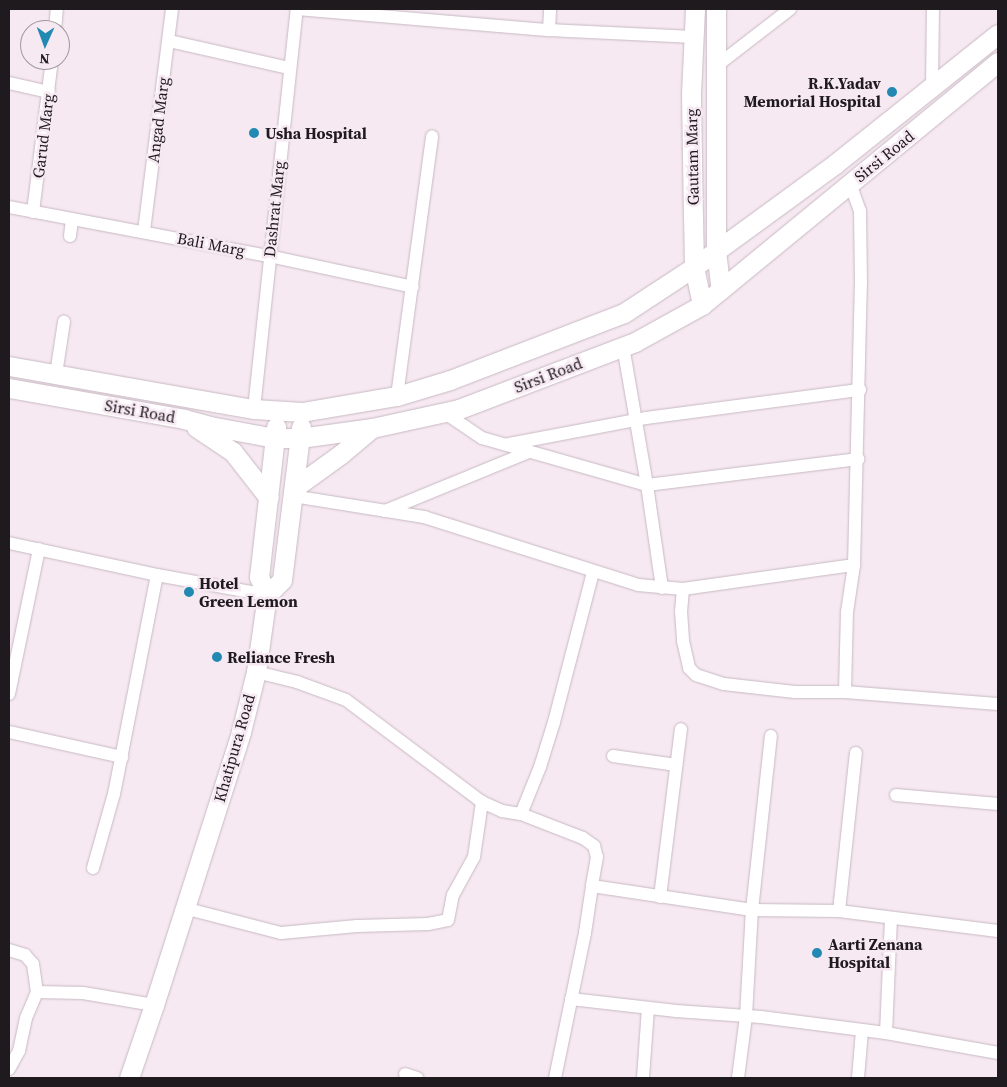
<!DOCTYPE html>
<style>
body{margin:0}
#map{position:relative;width:1007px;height:1087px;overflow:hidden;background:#f7e9f2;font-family:"Source Serif 4",serif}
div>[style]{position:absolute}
.roads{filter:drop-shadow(0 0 1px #c7b9c2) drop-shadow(0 0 1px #c7b9c2)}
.street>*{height:12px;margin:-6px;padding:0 6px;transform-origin:6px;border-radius:6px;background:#fff}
.secondary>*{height:19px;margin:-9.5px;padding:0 9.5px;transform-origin:9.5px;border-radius:9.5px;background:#fff}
.dots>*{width:14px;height:14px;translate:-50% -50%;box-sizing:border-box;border:2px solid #f7e9f2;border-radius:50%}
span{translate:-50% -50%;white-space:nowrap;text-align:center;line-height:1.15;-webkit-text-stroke:5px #f7e9f2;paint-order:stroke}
.poi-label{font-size:16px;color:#1f1a1e;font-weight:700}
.right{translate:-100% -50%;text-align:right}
.left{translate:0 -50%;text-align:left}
.street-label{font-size:16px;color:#1f1a1e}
.frame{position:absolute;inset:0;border:10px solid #1f1a1e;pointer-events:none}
.north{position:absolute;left:20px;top:20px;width:50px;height:50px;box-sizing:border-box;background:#f7e9f2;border:1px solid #a1969d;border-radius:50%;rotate:182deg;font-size:14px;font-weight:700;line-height:20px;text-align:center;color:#1f1a1e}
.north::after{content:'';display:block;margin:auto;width:18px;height:22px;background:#2289b2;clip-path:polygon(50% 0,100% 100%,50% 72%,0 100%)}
</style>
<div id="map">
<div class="roads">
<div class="street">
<i style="left:297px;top:9px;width:253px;rotate:4.8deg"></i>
<i style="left:549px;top:30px;width:145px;rotate:2.8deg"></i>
<i style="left:55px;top:30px;width:21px;rotate:-85deg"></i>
<i style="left:549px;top:30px;width:21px;rotate:-87deg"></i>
<i style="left:169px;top:41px;width:123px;rotate:12.7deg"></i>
<i style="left:715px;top:67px;width:95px;rotate:-37.7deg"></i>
<i style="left:9px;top:83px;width:41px;rotate:12.7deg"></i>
<i style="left:932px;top:87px;width:78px;rotate:-89.3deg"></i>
<i style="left:9px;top:207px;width:265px;rotate:10.7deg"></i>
<i style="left:269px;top:256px;width:147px;rotate:12.1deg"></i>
<i style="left:33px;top:212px;width:153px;rotate:-82.9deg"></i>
<i style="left:144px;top:231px;width:224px;rotate:-82.8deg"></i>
<i style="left:70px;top:236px;width:17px;rotate:-83deg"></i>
<i style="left:623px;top:346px;width:141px;rotate:80.2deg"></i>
<i style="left:647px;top:485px;width:104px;rotate:81.7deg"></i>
<i style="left:56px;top:374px;width:53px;rotate:-81.3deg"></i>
<i style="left:397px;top:396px;width:262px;rotate:-82.3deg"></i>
<i style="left:254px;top:409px;width:402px;rotate:-83.9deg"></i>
<i style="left:445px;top:413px;width:45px;rotate:34deg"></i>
<i style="left:482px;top:438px;width:172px;rotate:15.9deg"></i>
<i style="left:647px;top:485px;width:213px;rotate:-7deg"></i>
<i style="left:509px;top:444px;width:139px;rotate:-10.7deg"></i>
<i style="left:646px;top:418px;width:216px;rotate:-7.5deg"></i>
<i style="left:293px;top:496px;width:133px;rotate:9.1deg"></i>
<i style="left:424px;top:517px;width:225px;rotate:17.6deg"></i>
<i style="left:638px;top:585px;width:45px;rotate:5.1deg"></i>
<i style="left:683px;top:589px;width:173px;rotate:-8deg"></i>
<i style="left:385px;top:511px;width:156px;rotate:-22.3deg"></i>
<i style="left:9px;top:543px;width:151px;rotate:12.2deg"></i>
<i style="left:157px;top:575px;width:112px;rotate:10.3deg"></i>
<i style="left:683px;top:589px;width:22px;rotate:95deg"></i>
<i style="left:681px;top:611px;width:30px;rotate:86deg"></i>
<i style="left:683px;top:641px;width:28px;rotate:77deg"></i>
<i style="left:689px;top:668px;width:10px;rotate:45deg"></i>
<i style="left:696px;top:675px;width:29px;rotate:18deg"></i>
<i style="left:724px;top:684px;width:71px;rotate:6.4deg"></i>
<i style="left:795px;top:692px;width:50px"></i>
<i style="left:845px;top:692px;width:153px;rotate:4.5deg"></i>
<i style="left:256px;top:672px;width:42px;rotate:13.7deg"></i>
<i style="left:297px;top:682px;width:52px;rotate:20.2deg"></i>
<i style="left:346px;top:700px;width:170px;rotate:36.9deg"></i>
<i style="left:482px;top:802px;width:22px;rotate:24deg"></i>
<i style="left:502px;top:811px;width:19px;rotate:9deg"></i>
<i style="left:521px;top:814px;width:66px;rotate:21.2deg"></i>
<i style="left:583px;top:838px;width:14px;rotate:36deg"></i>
<i style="left:594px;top:846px;width:11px;rotate:75deg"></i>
<i style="left:597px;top:857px;width:29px;rotate:100deg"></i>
<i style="left:592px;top:886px;width:162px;rotate:8.5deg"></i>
<i style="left:752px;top:910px;width:87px;rotate:0.7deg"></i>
<i style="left:839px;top:911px;width:160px;rotate:7.2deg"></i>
<i style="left:845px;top:692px;width:80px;rotate:-88.6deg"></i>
<i style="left:847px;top:612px;width:48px;rotate:-81.5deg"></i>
<i style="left:854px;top:565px;width:281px;rotate:-88.6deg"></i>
<i style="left:861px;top:284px;width:73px;rotate:-90.8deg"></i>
<i style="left:860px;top:211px;width:30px;rotate:-110deg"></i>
<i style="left:9px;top:694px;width:148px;rotate:-78.3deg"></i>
<i style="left:9px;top:732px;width:116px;rotate:12.5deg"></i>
<i style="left:613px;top:756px;width:64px;rotate:8.1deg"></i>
<i style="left:896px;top:795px;width:102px;rotate:5deg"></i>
<i style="left:521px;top:814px;width:51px;rotate:-68deg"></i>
<i style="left:540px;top:767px;width:47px;rotate:-72.7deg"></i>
<i style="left:554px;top:722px;width:155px;rotate:-75.4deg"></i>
<i style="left:93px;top:868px;width:77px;rotate:-74.2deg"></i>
<i style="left:114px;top:794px;width:223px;rotate:-78.9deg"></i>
<i style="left:660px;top:897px;width:169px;rotate:-82.9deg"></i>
<i style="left:184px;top:908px;width:100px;rotate:14.5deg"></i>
<i style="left:281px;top:933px;width:76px;rotate:-5.3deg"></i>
<i style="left:357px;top:926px;width:71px;rotate:-1.6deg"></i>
<i style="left:428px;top:924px;width:20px;rotate:-11deg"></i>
<i style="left:448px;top:920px;width:25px;rotate:-79deg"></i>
<i style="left:453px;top:895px;width:43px;rotate:-61.1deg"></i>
<i style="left:474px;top:857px;width:56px;rotate:-81.7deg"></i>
<i style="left:839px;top:911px;width:159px;rotate:-83.9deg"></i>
<i style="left:9px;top:950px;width:17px;rotate:17deg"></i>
<i style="left:25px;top:955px;width:12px;rotate:48deg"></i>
<i style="left:33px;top:964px;width:28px;rotate:82deg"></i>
<i style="left:37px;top:992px;width:46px;rotate:1.2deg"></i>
<i style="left:83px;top:993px;width:72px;rotate:9.6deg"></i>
<i style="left:571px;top:999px;width:106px;rotate:6.5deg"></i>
<i style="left:676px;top:1011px;width:85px;rotate:4deg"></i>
<i style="left:761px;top:1017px;width:126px;rotate:7.3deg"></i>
<i style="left:886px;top:1033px;width:114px;rotate:10.1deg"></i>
<i style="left:886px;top:1033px;width:114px;rotate:-87.5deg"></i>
<i style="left:9px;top:1069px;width:21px;rotate:-61deg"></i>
<i style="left:19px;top:1051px;width:34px;rotate:-78deg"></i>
<i style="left:26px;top:1018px;width:28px;rotate:-67deg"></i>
<i style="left:405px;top:1074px;width:13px;rotate:18deg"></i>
<i style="left:555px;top:1078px;width:148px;rotate:-78.3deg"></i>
<i style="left:585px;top:933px;width:48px;rotate:-81.5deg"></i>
<i style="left:643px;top:1078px;width:70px;rotate:-85.9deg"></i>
<i style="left:738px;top:1078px;width:63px;rotate:-82.6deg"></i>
<i style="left:746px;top:1016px;width:106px;rotate:-86.8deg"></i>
<i style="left:752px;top:910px;width:175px;rotate:-83.8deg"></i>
<i style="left:858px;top:1078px;width:48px;rotate:-85.2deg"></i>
</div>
<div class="secondary">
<i style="left:695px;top:9px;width:84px;rotate:92.7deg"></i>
<i style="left:691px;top:93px;width:122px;rotate:89.1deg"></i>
<i style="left:693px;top:215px;width:52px;rotate:88.9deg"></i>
<i style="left:694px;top:267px;width:39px;rotate:78deg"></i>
<i style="left:716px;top:9px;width:242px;rotate:90deg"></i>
<i style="left:716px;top:251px;width:39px;rotate:83deg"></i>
<i style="left:9px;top:366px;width:249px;rotate:10deg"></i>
<i style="left:254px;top:409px;width:48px;rotate:3.6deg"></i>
<i style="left:302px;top:412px;width:96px;rotate:-9.6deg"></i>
<i style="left:397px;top:396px;width:55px;rotate:-16.8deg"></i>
<i style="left:450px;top:380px;width:186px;rotate:-21.1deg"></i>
<i style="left:624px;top:313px;width:84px;rotate:-33.3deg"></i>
<i style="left:694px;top:267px;width:175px;rotate:-36.1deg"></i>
<i style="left:835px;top:164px;width:208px;rotate:-38.6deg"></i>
<i style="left:9px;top:388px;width:178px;rotate:10deg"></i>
<i style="left:184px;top:419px;width:27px;rotate:15deg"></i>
<i style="left:210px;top:426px;width:66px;rotate:10.5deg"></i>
<i style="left:275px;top:438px;width:25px"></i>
<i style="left:300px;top:438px;width:73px;rotate:-7.9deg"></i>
<i style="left:372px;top:428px;width:89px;rotate:-12.3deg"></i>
<i style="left:459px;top:409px;width:188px;rotate:-20.8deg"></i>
<i style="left:635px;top:342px;width:77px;rotate:-28.9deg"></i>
<i style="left:702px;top:305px;width:383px;rotate:-39.4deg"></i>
<i style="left:196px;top:427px;width:45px;rotate:34deg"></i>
<i style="left:233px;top:452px;width:58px;rotate:52deg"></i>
<i style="left:294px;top:488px;width:58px;rotate:-35.9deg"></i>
<i style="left:341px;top:454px;width:40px;rotate:-40deg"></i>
<i style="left:267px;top:595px;width:20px;rotate:-114deg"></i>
<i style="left:259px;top:577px;width:151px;rotate:-83.5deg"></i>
<i style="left:129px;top:1078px;width:77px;rotate:-71.1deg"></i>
<i style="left:154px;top:1005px;width:287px;rotate:-72.3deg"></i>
<i style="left:241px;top:732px;width:62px;rotate:-76deg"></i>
<i style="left:256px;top:672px;width:78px;rotate:-81.9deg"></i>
<i style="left:267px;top:595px;width:21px;rotate:-45deg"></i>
<i style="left:282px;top:580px;width:154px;rotate:-82.9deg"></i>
</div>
</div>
<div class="dots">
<i style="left:892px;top:92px;background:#2289b2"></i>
<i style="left:254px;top:133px;background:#2289b2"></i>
<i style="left:189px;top:592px;background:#2289b2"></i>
<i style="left:217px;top:657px;background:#2289b2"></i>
<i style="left:817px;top:953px;background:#2289b2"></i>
</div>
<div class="poi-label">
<span class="right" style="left:881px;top:92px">R.K.Yadav<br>Memorial Hospital</span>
<span class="left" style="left:265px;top:133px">Usha Hospital</span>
<span class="left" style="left:199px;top:592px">Hotel<br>Green Lemon</span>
<span class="left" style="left:227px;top:657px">Reliance Fresh</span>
<span class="left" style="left:828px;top:953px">Aarti Zenana<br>Hospital</span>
</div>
<div class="street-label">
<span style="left:158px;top:120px;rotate:-83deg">Angad Marg</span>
<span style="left:43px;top:136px;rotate:-83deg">Garud Marg</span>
<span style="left:884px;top:156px;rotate:-39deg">Sirsi Road</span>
<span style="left:692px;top:157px;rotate:-91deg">Gautam Marg</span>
<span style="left:274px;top:209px;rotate:-84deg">Dashrat Marg</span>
<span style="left:211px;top:244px;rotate:11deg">Bali Marg</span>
<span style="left:548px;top:375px;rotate:-21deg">Sirsi Road</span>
<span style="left:140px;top:411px;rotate:10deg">Sirsi Road</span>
<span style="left:234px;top:748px;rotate:-74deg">Khatipura Road</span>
</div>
<div class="frame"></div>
<div class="north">N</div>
</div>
